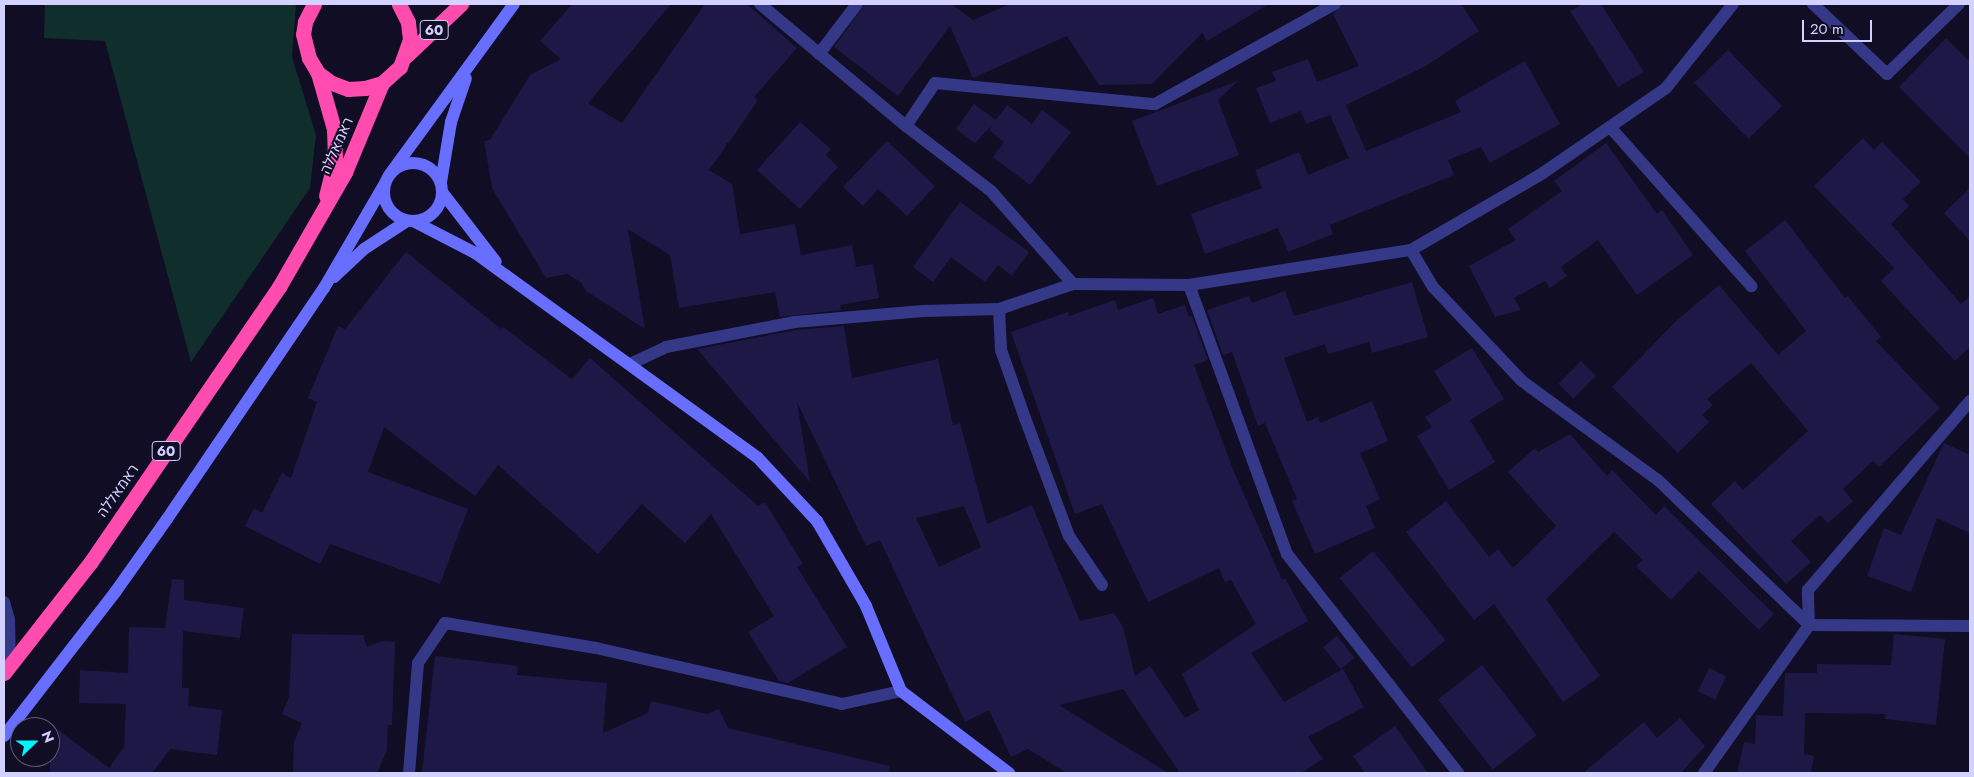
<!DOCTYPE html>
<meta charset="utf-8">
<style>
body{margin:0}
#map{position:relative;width:1974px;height:777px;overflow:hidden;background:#100d25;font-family:Jost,Heebo,sans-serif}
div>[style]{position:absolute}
.green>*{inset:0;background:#102f2c}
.building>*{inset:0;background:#1e1847;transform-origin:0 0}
.street>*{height:12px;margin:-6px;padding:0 6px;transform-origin:6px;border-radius:6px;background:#353887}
.secondary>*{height:12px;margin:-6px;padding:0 6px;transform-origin:6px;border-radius:6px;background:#686eff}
.secondary>.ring{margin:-6px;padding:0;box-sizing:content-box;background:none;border:12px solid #686eff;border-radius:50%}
.highway>*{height:15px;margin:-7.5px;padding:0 7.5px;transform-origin:7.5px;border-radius:7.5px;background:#ff4cae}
span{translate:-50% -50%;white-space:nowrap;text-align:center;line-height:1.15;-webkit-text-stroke:4px #100d25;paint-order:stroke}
.shield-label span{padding:1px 4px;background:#100d25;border:1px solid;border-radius:4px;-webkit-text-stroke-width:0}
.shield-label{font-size:14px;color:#d3d1ff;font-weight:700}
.street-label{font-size:15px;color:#d3d1ff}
.frame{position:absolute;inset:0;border:5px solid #d3d1ff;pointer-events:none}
.north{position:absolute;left:10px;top:717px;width:50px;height:50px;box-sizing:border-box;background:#100d25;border:1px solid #5e5b7c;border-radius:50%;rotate:68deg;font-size:14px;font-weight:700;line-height:20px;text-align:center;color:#d3d1ff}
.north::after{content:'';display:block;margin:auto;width:18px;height:22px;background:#00f4fc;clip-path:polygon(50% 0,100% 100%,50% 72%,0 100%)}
.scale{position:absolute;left:1802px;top:20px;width:70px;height:22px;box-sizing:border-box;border:2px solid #d3d1ff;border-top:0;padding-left:6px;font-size:15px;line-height:18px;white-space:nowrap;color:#d3d1ff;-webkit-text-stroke:4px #100d25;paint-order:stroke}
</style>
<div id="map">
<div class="green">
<i style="clip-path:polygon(45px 4px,296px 4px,292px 57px,316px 135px,310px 188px,191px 362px,105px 41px,44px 38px)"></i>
</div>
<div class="building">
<i style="clip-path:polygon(572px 4px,671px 4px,588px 103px,622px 123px,705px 4px,747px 4px,797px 48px,754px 97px,758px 100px,728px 144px,726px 142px,726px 146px,709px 170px,732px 184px,740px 234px,795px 224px,801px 255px,852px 245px,856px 267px,873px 264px,879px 298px,840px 305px,841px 310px,780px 317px,775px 292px,679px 308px,670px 255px,628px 229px,645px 329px,586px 291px,581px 282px,567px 274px,546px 278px,492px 188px,484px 141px,490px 140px,530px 75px,561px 59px,540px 41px)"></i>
<i style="clip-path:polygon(865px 4px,951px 4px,973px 20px,1010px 4px,1269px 4px,1207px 41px,1202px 33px,1152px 84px,1099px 85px,1067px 36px,973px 78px,950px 26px,898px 96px,834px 47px)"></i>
<i style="clip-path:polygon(1343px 4px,1461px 4px,1479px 31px,1424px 67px,1346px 105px,1366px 151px,1461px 112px,1455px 101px,1525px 61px,1560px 124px,1490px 163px,1481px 147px,1448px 160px,1454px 175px,1330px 225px,1333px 234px,1288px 252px,1278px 228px,1205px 254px,1191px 214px,1262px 188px,1255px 170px,1299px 152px,1308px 175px,1349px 158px,1330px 115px,1306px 124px,1301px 111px,1270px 123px,1256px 88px,1276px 81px,1272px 72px,1308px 59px,1317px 82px,1359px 66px,1333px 14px)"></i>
<i style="clip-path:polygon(1583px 4px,1601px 4px,1644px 72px,1618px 87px,1570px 11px)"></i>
<i style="clip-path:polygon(1946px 38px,1970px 62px,1970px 158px,1899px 87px)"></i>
<i style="left:1728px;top:50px;width:78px;height:47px;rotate:46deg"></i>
<i style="clip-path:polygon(1238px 81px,1218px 100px,1239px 155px,1157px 186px,1132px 121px)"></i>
<i style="clip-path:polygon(974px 104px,996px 120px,1007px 105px,1032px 124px,1042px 110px,1071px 132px,1030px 185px,993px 157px,1004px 142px,989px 130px,993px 124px,975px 143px,956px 129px)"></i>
<i style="clip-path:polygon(800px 122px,831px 149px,826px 155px,838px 167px,800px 209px,757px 170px)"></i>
<i style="clip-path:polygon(1863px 138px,1874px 150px,1882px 142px,1921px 182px,1903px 199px,1909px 206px,1891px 224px,1961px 304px,1970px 296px,1970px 347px,1955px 361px,1881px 281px,1894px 268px,1814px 186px)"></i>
<i style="clip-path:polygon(887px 141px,935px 186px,907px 216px,878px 189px,863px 206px,843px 187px)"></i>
<i style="clip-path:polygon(1606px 143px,1657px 214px,1662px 210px,1693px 255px,1637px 295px,1598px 240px,1561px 267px,1567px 276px,1550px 288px,1545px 281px,1514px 298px,1521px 310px,1495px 317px,1469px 266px,1516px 240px,1508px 229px,1562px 191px,1554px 181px)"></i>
<i style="clip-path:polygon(1970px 188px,1970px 241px,1944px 213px)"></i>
<i style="clip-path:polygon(960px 202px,1029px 252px,1012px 276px,998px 265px,985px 282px,951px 257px,933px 282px,913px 267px)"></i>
<i style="clip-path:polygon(1785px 220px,1845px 298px,1848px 296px,1881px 337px,1876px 341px,1940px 408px,1879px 467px,1873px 461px,1843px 489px,1853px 501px,1828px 523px,1820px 515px,1791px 541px,1811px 562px,1786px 584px,1711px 504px,1735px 481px,1743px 490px,1808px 431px,1751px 363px,1707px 399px,1713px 405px,1702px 415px,1709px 422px,1678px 453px,1612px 387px,1677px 320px,1719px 285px,1778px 355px,1806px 331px,1745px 251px)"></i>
<i style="clip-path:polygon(406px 252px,501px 329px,503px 327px,572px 379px,590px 358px,758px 506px,765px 502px,803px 564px,797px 567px,847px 647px,788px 683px,779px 681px,748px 632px,774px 616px,711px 514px,685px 543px,642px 504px,598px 554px,498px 465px,475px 496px,384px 427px,368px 472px,468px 509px,440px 584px,330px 544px,320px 564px,245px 526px,254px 508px,262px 513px,282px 473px,291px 478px,317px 402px,308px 398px,338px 326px,345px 329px)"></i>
<i style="clip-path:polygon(1412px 282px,1428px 337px,1372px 353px,1369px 342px,1328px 354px,1325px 344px,1284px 358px,1307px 422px,1318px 417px,1320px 423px,1372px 401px,1388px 441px,1360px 453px,1380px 499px,1366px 506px,1375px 528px,1315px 554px,1292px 501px,1297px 499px,1265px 423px,1258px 426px,1232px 352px,1223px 355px,1207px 310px,1249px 296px,1252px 303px,1285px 291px,1294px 316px)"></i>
<i style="clip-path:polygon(evenodd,1153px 298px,1158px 314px,1185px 305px,1189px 317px,1192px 316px,1208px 360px,1194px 365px,1234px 472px,1282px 580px,1285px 578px,1308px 621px,1251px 653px,1284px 702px,1343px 669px,1364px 707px,1308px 737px,1323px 759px,1301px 773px,1180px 773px,1123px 689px,1059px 705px,1168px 773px,1067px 773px,1028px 749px,1011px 757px,989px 710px,965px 722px,880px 540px,866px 546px,797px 402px,810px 482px,697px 349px,796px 330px,844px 326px,852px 378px,938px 359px,953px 425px,960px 423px,987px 524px,1032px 505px,1080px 621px,1114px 613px,1123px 627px,1135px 676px,1150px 666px,1185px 718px,1199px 710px,1182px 674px,1256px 624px,1231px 580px,1225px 582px,1219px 568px,1148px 602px,1102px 504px,1075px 514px,1011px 332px,1068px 312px,1069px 316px,1115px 300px,1118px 310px,1153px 298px,964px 506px,981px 547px,939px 567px,916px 518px,964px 506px)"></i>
<i style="clip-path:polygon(1472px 348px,1504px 399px,1470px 420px,1495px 462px,1449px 490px,1417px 436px,1432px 427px,1425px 417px,1452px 400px,1434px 371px)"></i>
<i style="left:1581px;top:361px;width:21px;height:32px;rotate:45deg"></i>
<i style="clip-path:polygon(1570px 434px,1607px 476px,1612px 470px,1656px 515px,1664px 506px,1774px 614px,1759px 630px,1699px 571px,1671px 600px,1636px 566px,1643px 560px,1614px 532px,1546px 599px,1600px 676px,1563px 702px,1494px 604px,1474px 620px,1406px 532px,1446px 501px,1489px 557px,1498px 549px,1513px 568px,1556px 526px,1508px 472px,1535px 448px,1538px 452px)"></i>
<i style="clip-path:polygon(1944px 443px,1970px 455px,1970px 533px,1937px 518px,1911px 592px,1867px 576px,1884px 528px,1901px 535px)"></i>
<i style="left:1373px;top:551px;width:115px;height:43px;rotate:51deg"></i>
<i style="clip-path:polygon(172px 579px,184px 580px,184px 600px,244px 608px,240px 638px,183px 631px,182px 688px,189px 688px,188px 706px,222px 710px,217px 755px,170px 749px,152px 773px,50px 773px,50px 724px,109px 768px,124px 747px,126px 704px,79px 703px,80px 670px,128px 673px,129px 627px,165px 628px)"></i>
<i style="clip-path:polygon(292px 634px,363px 635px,367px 647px,382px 641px,395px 642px,392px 725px,388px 725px,387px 750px,377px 773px,293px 773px,294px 742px,302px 723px,282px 714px,289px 697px)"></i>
<i style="clip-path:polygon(1894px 634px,1945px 639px,1936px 725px,1885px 719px,1886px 714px,1805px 713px,1804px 754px,1814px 756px,1811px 773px,1737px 773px,1744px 742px,1755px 744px,1756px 715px,1783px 716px,1785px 673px,1817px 673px,1817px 664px,1891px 665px)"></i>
<i style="left:1337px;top:636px;width:28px;height:18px;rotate:51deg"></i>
<i style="clip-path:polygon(435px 656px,518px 666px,517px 675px,607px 683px,603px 733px,648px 713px,651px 701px,707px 714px,719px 709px,728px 728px,890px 766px,889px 773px,422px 773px)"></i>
<i style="left:1482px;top:665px;width:89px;height:56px;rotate:52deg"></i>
<i style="left:1709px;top:668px;width:19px;height:26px;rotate:25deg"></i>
<i style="clip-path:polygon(1680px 718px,1705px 746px,1681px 773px,1583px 773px,1644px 722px,1657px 738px)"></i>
<i style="clip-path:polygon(1395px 726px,1428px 773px,1365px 773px,1353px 756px)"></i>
</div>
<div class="street">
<i style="left:760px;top:4px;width:190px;rotate:39.9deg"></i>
<i style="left:1813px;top:4px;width:102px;rotate:43.4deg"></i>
<i style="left:1887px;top:74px;width:100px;rotate:-44.2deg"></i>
<i style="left:819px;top:54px;width:63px;rotate:-52.8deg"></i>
<i style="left:1610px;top:127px;width:213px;rotate:48.4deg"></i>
<i style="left:1411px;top:250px;width:43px;rotate:59.3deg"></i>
<i style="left:1433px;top:287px;width:129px;rotate:46.6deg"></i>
<i style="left:1522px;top:381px;width:168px;rotate:36.1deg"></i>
<i style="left:1658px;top:480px;width:209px;rotate:43.8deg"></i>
<i style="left:1809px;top:625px;width:161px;rotate:0.4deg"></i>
<i style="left:1073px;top:284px;width:124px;rotate:-131.4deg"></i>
<i style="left:991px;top:191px;width:107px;rotate:-142.6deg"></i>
<i style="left:906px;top:126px;width:52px;rotate:-56deg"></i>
<i style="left:935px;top:83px;width:221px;rotate:5.5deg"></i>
<i style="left:1155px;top:104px;width:206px;rotate:-29.1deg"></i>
<i style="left:1189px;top:285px;width:286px;rotate:70deg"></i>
<i style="left:1287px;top:554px;width:278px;rotate:52deg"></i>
<i style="left:999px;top:309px;width:41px;rotate:87.2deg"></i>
<i style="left:1001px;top:350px;width:72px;rotate:70.6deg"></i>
<i style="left:1025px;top:418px;width:126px;rotate:69.6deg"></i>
<i style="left:1069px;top:536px;width:59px;rotate:56deg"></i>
<i style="left:630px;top:364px;width:40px;rotate:-25deg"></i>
<i style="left:666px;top:347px;width:131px;rotate:-11deg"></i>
<i style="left:795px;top:322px;width:128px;rotate:-4.9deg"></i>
<i style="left:923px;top:311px;width:76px;rotate:-1.5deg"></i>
<i style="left:999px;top:309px;width:78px;rotate:-18.7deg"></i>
<i style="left:1073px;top:284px;width:116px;rotate:0.5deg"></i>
<i style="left:1189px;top:285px;width:225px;rotate:-9deg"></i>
<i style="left:1411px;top:250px;width:149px;rotate:-30.2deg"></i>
<i style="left:1540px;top:175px;width:153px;rotate:-34.6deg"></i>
<i style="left:1666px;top:88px;width:107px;rotate:-51.4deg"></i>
<i style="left:4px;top:602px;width:18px;rotate:74deg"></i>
<i style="left:9px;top:619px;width:47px;rotate:88.8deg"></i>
<i style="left:409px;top:773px;width:110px;rotate:-85.3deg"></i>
<i style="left:418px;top:663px;width:48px;rotate:-56deg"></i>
<i style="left:445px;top:623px;width:153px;rotate:9.4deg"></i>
<i style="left:596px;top:648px;width:252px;rotate:12.8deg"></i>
<i style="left:842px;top:704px;width:60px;rotate:-12.4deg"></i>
<i style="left:1704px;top:773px;width:181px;rotate:-54.6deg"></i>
<i style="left:1809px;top:625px;width:35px;rotate:-92deg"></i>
<i style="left:1808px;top:590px;width:249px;rotate:-49.4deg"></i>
</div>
<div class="secondary">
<i class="ring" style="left:384px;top:163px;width:46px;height:46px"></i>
<i style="left:390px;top:174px;width:210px;rotate:-53.9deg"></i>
<i style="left:441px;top:182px;width:61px;rotate:-80.5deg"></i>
<i style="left:451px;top:122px;width:46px;rotate:-71.2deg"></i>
<i style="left:442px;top:192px;width:88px;rotate:52.4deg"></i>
<i style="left:415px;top:222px;width:68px;rotate:27.3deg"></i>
<i style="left:475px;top:253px;width:349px;rotate:35.9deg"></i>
<i style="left:758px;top:458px;width:86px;rotate:46.9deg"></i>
<i style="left:817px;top:521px;width:98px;rotate:60deg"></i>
<i style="left:866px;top:606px;width:92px;rotate:67.6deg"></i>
<i style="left:901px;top:691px;width:136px;rotate:37.2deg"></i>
<i style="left:334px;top:277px;width:41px;rotate:-43deg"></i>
<i style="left:364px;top:249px;width:51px;rotate:-33.1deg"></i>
<i style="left:4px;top:736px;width:183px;rotate:-52.3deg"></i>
<i style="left:116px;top:591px;width:88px;rotate:-54.7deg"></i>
<i style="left:167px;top:519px;width:279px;rotate:-55.8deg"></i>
<i style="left:324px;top:288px;width:121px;rotate:-59.8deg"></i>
</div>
<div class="highway">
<i style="left:314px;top:4px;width:20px;rotate:117deg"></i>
<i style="left:305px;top:22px;width:12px;rotate:99deg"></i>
<i style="left:303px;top:34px;width:25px;rotate:76deg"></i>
<i style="left:309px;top:58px;width:17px;rotate:59deg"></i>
<i style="left:318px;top:73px;width:17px;rotate:36deg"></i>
<i style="left:332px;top:83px;width:17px;rotate:21deg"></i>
<i style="left:348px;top:89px;width:17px;rotate:-3deg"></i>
<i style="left:365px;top:88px;width:18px;rotate:-16deg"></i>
<i style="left:382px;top:83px;width:24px;rotate:-42deg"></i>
<i style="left:400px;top:67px;width:30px;rotate:-70deg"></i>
<i style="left:410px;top:39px;width:17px;rotate:-97deg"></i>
<i style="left:408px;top:22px;width:20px;rotate:-117deg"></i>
<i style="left:406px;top:56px;width:76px;rotate:-43.4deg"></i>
<i style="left:318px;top:73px;width:58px;rotate:74.1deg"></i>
<i style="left:334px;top:129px;width:31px;rotate:88deg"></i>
<i style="left:335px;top:160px;width:37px;rotate:104deg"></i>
<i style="left:4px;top:673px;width:140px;rotate:-52deg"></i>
<i style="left:90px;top:563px;width:335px;rotate:-55.6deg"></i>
<i style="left:279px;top:287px;width:133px;rotate:-60.1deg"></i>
<i style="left:345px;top:172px;width:96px;rotate:-67.4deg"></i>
</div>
<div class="shield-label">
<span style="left:434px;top:30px">60</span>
<span style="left:166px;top:451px">60</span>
</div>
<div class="street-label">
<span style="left:337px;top:146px;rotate:-66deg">ראמאללה</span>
<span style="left:118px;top:491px;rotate:-55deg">ראמאללה</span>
</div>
<div class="frame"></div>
<div class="north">N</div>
<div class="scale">20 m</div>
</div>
